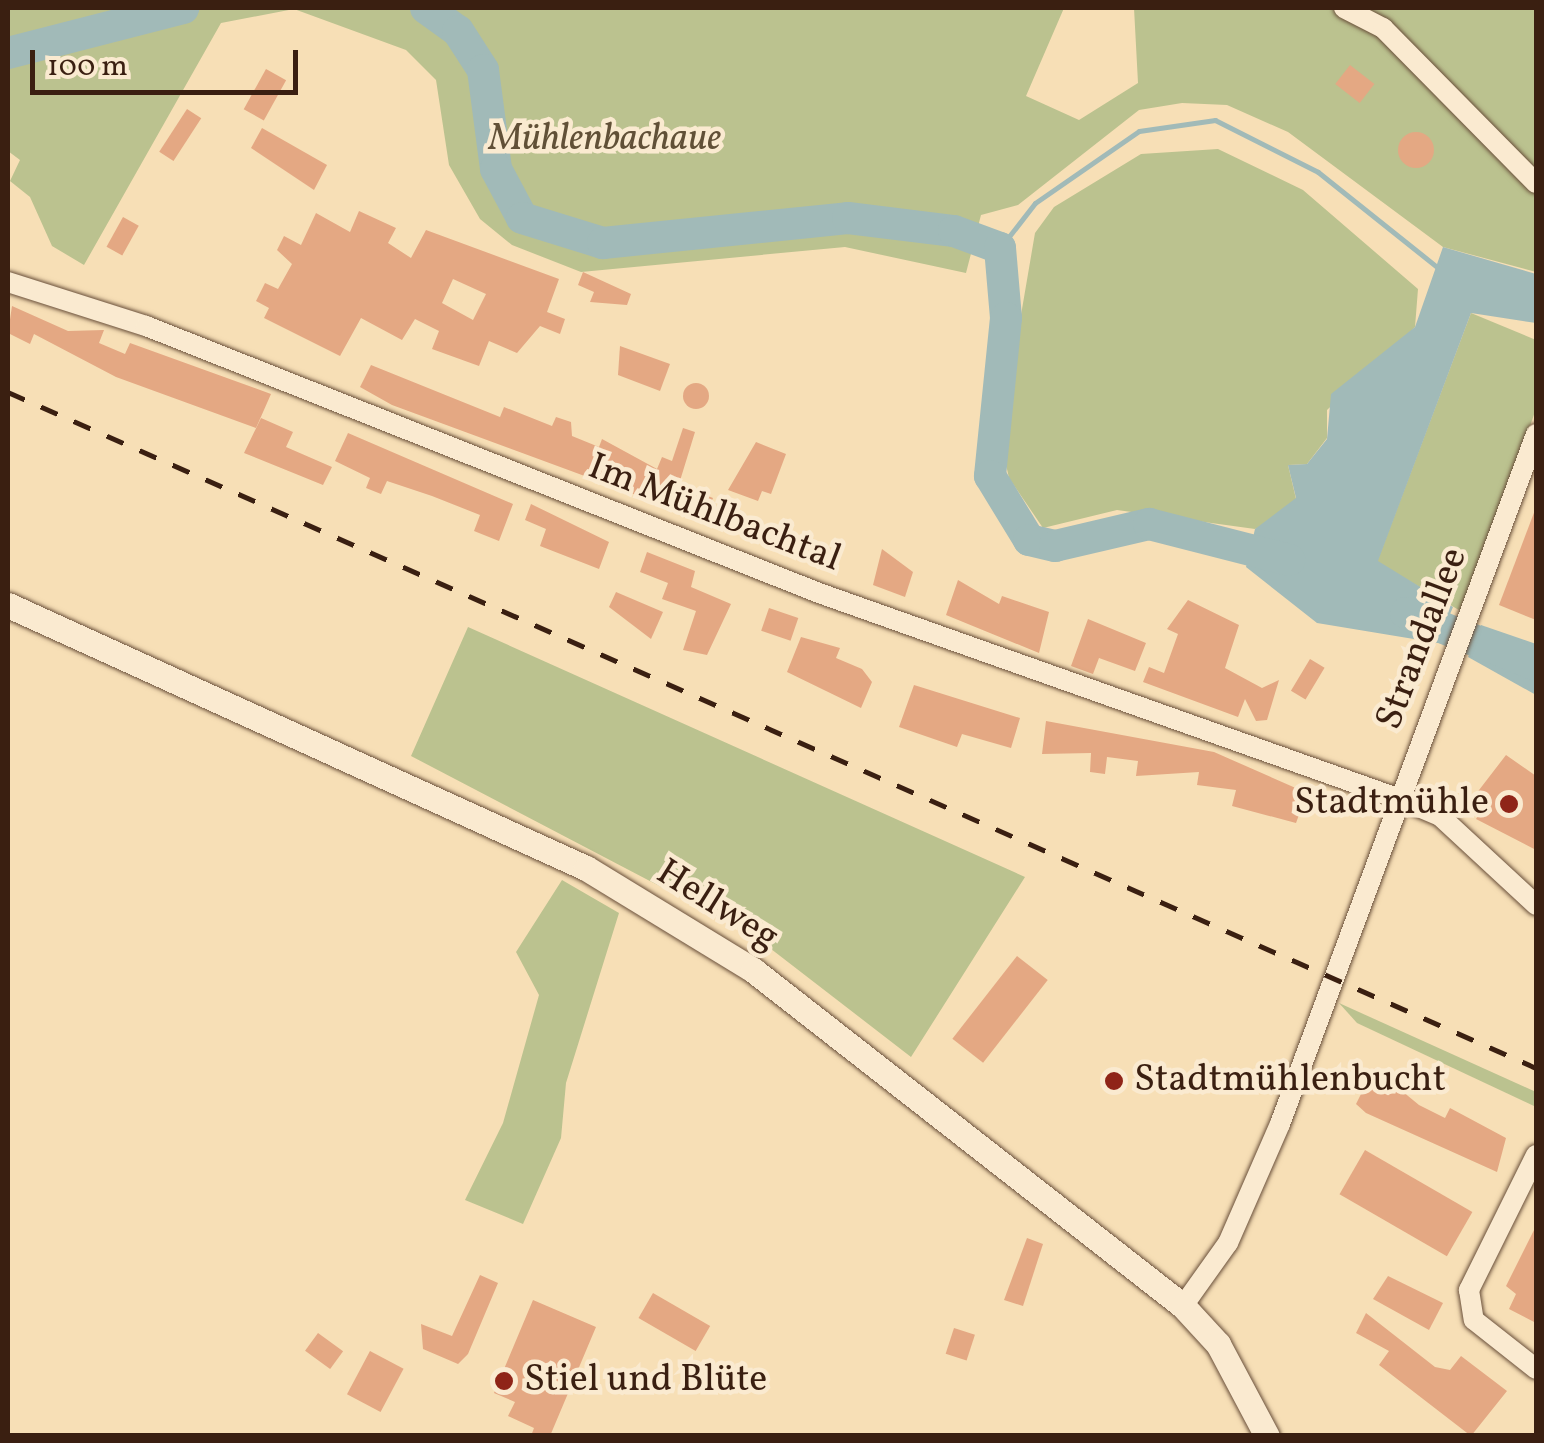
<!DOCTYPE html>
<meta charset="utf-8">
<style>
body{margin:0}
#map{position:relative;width:1544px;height:1443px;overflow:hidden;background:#f7dfb6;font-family:Vollkorn,serif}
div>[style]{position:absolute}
.green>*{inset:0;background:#bbc28f}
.water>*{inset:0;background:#a1bab8}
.stream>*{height:5px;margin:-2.5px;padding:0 2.5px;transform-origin:2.5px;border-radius:2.5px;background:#a1bab8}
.river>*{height:32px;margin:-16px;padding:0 16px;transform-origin:16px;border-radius:16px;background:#a1bab8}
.building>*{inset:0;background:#e4a883;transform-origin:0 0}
.round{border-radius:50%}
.roads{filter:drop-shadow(0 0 2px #694f3a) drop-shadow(0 0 2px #694f3a)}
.minor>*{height:20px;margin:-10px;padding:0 10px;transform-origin:10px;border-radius:10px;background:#faead0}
.tertiary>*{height:25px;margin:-12.5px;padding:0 12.5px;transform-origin:12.5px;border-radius:12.5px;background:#faead0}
.rail>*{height:5px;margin-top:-2.5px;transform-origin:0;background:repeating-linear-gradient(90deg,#3a1f11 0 18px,transparent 0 36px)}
.dots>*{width:28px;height:28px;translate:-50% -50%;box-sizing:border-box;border:5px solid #faead0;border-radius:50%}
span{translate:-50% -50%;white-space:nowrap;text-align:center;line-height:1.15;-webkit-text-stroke:9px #faead0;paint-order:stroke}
.park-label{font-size:38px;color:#615037;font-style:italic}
.street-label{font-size:38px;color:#3a1f11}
.poi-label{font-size:38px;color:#3a1f11}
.right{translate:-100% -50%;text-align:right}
.left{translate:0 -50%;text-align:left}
.frame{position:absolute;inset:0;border:10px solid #3a1f11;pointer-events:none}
.scale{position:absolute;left:30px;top:50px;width:268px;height:45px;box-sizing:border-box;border:5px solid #3a1f11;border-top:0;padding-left:12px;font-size:30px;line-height:35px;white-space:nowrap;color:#3a1f11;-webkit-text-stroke:8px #faead0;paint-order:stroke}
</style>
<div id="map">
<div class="green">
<i style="clip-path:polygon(8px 8px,1064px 8px,1026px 96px,1079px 120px,1138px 83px,1134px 8px,1536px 8px,1536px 272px,1443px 247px,1288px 132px,1227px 105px,1182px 103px,1139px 110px,1018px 205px,981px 215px,966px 273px,845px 247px,581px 272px,512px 245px,480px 219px,449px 165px,436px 80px,406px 50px,294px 9px,221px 23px,84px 265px,52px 246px,30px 197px,10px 181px,20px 160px,8px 151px)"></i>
<i style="clip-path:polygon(1218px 149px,1303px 190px,1418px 289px,1415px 327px,1327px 410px,1327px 438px,1307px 464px,1288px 465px,1296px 499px,1269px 523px,1255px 529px,1117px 510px,1043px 528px,1009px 478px,1000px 438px,1035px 233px,1054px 207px,1141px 154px)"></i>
<i style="clip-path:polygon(1471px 313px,1536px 340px,1536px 409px,1464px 613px,1377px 562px)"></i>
<i style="clip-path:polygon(468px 627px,1025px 877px,911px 1057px,753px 935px,411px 756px)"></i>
<i style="clip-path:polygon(562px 880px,619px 913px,566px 1083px,561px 1138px,523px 1224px,465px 1200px,503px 1123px,539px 995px,516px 952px)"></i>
<i style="clip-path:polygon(1339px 1003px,1536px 1092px,1536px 1107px,1357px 1023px)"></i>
</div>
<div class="water">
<i style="clip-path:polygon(1443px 247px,1536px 274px,1536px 323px,1471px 313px,1378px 561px,1453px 607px,1438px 643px,1317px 623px,1246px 567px,1255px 529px,1296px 498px,1288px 465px,1307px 464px,1327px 439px,1331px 394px,1415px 327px)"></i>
<i style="clip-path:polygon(1481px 625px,1536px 644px,1536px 695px,1468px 657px)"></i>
</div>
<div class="stream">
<i style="left:1000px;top:248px;width:57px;rotate:-52.1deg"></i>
<i style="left:1035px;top:203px;width:126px;rotate:-34.7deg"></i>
<i style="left:1139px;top:131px;width:77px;rotate:-8.2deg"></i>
<i style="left:1215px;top:120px;width:115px;rotate:26.8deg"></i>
<i style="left:1318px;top:172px;width:152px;rotate:38.6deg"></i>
</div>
<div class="river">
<i style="left:426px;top:8px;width:39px;rotate:36deg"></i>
<i style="left:458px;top:31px;width:46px;rotate:57.3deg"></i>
<i style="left:483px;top:70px;width:100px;rotate:82.5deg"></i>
<i style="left:496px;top:169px;width:55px;rotate:62deg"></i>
<i style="left:522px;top:218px;width:85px;rotate:17.2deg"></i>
<i style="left:603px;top:243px;width:246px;rotate:-5.8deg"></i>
<i style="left:848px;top:218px;width:107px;rotate:7deg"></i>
<i style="left:954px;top:231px;width:49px;rotate:20.3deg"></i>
<i style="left:1000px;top:248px;width:70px;rotate:85.1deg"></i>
<i style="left:1006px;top:318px;width:159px;rotate:95.8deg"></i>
<i style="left:990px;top:476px;width:75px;rotate:58.6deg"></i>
<i style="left:1029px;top:540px;width:27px;rotate:13deg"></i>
<i style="left:1055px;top:546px;width:97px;rotate:-13.2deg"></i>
<i style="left:1149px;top:524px;width:145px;rotate:14.4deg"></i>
<i style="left:8px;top:53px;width:181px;rotate:-14.4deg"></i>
<i style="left:1406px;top:613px;width:140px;rotate:21.8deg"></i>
</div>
<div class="building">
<i style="left:1350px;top:65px;width:31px;height:24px;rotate:38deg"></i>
<i style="left:266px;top:69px;width:23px;height:46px;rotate:29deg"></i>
<i style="left:187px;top:109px;width:17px;height:51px;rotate:33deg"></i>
<i style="clip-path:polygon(262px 128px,327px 165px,314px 190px,251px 148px)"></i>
<i class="round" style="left:1398px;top:132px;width:36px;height:36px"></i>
<i style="clip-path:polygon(evenodd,359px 211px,396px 228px,388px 243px,411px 258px,426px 230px,559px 279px,547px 312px,565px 319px,560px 334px,540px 326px,517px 353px,489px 341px,479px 366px,432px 349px,439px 331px,415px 319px,402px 340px,361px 318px,340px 356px,264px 318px,269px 308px,256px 301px,265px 283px,278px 289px,292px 264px,277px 250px,284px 236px,301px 245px,316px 213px,350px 232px,359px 211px,453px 279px,486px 294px,473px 320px,442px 303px,453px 279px)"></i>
<i style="left:123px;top:217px;width:18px;height:34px;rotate:29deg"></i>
<i style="clip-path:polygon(583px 272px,631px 294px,627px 305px,590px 302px,594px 292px,578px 285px)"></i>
<i style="clip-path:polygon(12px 306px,68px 331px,104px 330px,99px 343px,125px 354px,130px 343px,271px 394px,256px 428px,116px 377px,34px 334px,30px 344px,8px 333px)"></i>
<i style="clip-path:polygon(620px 346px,670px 364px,660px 391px,618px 375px)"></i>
<i style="clip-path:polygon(371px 365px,500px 417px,504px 407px,552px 426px,556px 417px,571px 422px,572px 436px,599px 447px,602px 439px,657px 469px,662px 457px,672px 461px,683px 428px,695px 432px,679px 484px,713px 498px,704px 520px,392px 405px,360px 387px)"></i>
<i class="round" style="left:683px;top:383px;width:26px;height:26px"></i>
<i style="clip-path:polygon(261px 418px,293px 432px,286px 447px,332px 467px,323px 485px,244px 453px)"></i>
<i style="clip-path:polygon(348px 433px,513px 504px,499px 541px,474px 531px,480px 515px,432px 496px,387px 481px,381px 494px,366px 488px,370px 478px,335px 461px)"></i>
<i style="clip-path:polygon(756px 442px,786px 454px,771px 494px,762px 491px,758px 501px,728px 490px)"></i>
<i style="clip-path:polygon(531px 504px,609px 542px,599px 569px,540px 546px,546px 529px,525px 520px)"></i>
<i style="clip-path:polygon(1535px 510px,1536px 510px,1536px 620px,1499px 605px)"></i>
<i style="clip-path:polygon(882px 549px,913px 572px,905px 597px,873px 585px)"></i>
<i style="clip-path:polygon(647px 552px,695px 571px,691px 587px,731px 604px,707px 655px,683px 650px,696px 611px,662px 599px,668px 583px,640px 572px)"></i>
<i style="clip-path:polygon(958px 580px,999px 604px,1002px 596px,1049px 612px,1039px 653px,946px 615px)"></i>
<i style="clip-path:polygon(616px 592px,663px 612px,651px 639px,609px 607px)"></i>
<i style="clip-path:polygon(1188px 600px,1239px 625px,1225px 668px,1262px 688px,1279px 680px,1267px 720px,1256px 721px,1245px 699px,1238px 717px,1143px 682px,1149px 667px,1164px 673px,1178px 634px,1167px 629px)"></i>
<i style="left:769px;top:608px;width:31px;height:24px;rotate:19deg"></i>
<i style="clip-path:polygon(1088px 619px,1146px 643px,1135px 671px,1099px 658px,1093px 674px,1071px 666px)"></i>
<i style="clip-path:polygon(801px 637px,840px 648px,836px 658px,862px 669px,872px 682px,861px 708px,787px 672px)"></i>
<i style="left:1310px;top:659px;width:17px;height:37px;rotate:31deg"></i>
<i style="clip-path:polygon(914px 685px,1020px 718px,1011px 748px,962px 734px,957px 747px,899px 727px)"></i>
<i style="clip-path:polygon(1046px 721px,1214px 752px,1307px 793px,1296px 823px,1232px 806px,1236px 790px,1197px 785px,1199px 772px,1136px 776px,1138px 761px,1107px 757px,1105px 774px,1090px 772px,1091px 753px,1042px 754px)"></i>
<i style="clip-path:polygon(1506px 755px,1536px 776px,1536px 850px,1476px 819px,1484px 807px,1476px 794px)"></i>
<i style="left:1017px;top:956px;width:39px;height:105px;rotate:38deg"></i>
<i style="clip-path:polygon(1374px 1068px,1419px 1105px,1445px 1118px,1450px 1108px,1506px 1138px,1497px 1172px,1366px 1113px,1356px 1104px)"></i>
<i style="left:1365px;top:1150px;width:124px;height:51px;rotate:30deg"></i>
<i style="clip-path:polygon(1536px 1226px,1536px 1323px,1509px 1309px,1516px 1294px,1506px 1286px)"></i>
<i style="clip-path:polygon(1027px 1238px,1043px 1244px,1023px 1306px,1004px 1300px)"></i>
<i style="clip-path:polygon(480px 1275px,498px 1283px,468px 1354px,458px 1364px,423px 1349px,421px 1324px,452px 1336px)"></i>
<i style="clip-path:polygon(1388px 1276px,1443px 1303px,1429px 1330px,1373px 1299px)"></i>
<i style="left:653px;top:1293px;width:66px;height:29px;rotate:30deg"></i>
<i style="clip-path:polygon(533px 1300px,596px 1327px,550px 1436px,531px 1436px,534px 1428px,508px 1416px,515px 1402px,494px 1393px)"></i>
<i style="clip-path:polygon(1366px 1313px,1435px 1367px,1450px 1370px,1461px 1356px,1507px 1391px,1471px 1436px,1379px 1365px,1389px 1351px,1356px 1333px)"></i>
<i style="left:954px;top:1328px;width:22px;height:27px;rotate:18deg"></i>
<i style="left:318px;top:1333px;width:31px;height:22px;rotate:36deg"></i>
<i style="left:370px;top:1351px;width:38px;height:49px;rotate:28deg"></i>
</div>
<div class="roads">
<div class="minor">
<i style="left:1344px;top:8px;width:44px;rotate:27.1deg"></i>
<i style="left:1383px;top:28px;width:218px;rotate:45.4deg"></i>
<i style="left:8px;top:282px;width:145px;rotate:17.7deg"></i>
<i style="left:146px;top:326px;width:724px;rotate:21.64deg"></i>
<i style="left:819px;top:593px;width:616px;rotate:19.52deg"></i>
<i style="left:1400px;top:799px;width:43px;rotate:23deg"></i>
<i style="left:1440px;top:816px;width:131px;rotate:42.8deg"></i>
<i style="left:1536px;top:1155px;width:151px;rotate:116.4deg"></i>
<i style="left:1469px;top:1290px;width:30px;rotate:81deg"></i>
<i style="left:1474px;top:1320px;width:79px;rotate:38.3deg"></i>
<i style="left:1183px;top:1306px;width:77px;rotate:-54.5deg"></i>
<i style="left:1228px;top:1243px;width:130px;rotate:-66.4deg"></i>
<i style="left:1280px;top:1124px;width:736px;rotate:-69.64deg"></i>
</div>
<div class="tertiary">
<i style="left:8px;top:605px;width:635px;rotate:24.47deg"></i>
<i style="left:586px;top:868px;width:196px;rotate:31.4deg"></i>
<i style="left:753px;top:970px;width:546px;rotate:38deg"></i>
<i style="left:1183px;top:1306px;width:52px;rotate:47.4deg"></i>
<i style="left:1218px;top:1344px;width:104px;rotate:62deg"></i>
</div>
</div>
<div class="rail">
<i style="left:8px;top:392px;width:1671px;rotate:23.86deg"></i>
</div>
<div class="dots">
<i style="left:1509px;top:804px;background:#8f2418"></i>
<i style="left:1114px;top:1081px;background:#8f2418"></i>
<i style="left:504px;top:1381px;background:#8f2418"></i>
</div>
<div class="park-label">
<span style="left:605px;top:140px">Mühlenbachaue</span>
</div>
<div class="street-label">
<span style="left:714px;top:514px;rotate:21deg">Im Mühlbachtal</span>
<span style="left:1423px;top:639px;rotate:-69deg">Strandallee</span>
<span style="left:717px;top:906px;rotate:32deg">Hellweg</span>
</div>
<div class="poi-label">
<span class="right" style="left:1489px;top:804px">Stadtmühle</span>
<span class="left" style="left:1134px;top:1081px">Stadtmühlenbucht</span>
<span class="left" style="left:524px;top:1381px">Stiel und Blüte</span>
</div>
<div class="frame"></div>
<div class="scale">100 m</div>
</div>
